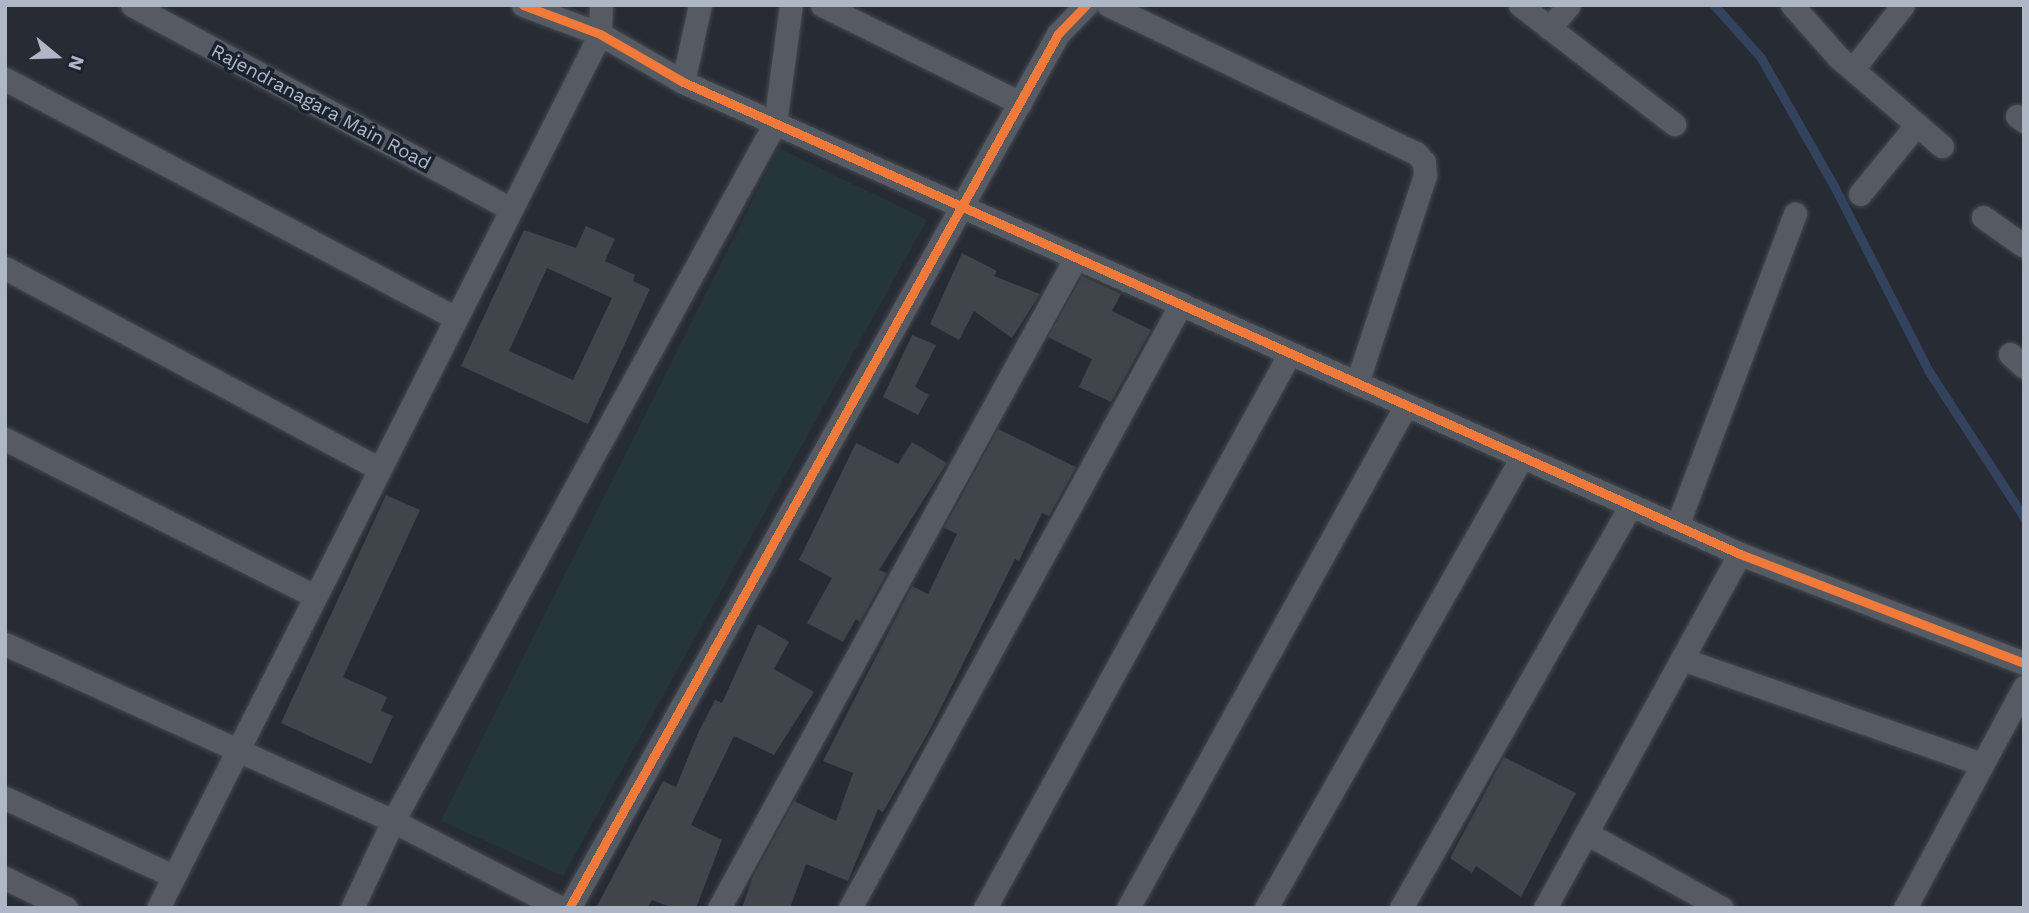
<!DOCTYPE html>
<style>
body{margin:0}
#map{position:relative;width:2029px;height:913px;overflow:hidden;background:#272c34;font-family:"Work Sans",sans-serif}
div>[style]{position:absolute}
.green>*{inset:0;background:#24363a}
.stream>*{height:9px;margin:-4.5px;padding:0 4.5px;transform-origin:4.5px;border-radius:4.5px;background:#33435e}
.building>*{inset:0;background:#40444b}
.roads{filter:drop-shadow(0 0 2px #44484f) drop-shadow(0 0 2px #44484f)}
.minor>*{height:23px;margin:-11.5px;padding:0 11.5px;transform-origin:11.5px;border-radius:11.5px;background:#565a62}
.cycleway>*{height:9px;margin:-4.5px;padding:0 4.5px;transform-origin:4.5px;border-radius:4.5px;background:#f17a3a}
span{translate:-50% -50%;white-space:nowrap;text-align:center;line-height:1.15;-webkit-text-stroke:7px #1a222f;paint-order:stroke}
.street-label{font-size:19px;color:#afb7c6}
.frame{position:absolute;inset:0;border:7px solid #afb7c6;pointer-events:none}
.north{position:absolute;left:21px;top:21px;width:70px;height:70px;-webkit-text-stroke:5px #1a222f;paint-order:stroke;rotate:109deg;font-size:19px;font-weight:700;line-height:28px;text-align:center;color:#afb7c6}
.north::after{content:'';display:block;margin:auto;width:24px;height:32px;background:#afb7c6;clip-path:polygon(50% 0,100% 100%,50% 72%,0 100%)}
</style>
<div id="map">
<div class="green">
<i style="clip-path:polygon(779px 148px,927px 220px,563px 876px,441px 821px)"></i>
</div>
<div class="stream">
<i style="left:1714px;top:5px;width:71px;rotate:48.4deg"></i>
<i style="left:1761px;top:58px;width:145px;rotate:60.3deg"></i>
<i style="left:1833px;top:184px;width:209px;rotate:62.9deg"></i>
<i style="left:1928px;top:370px;width:176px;rotate:56.9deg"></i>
</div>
<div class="building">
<i style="clip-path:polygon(evenodd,586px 226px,615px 239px,605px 261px,635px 275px,633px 281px,650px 289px,588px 424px,461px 366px,524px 230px,576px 248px,586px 226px,547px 268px,612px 298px,573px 380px,509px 351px,547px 268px)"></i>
<i style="clip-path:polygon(962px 253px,997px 271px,994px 276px,1040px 294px,1012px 338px,974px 311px,959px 340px,930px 324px)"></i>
<i style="clip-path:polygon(1082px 276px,1121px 294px,1112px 311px,1151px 330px,1111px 402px,1079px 387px,1092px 359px,1048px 337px)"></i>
<i style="clip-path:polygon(912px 335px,936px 345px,915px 387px,929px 395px,918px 415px,883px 397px)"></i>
<i style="clip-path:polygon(998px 429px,1076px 467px,1049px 516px,1042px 513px,1019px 561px,1015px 559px,931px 728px,883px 812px,878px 809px,848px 881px,806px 864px,790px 908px,742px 908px,753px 876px,794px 801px,836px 821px,853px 773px,823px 761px,912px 586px,928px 594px,957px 534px,944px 528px)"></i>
<i style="clip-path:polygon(912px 442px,947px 463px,879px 570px,887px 573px,860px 622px,856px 619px,843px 642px,807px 623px,832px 578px,799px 560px,856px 443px,898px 464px)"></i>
<i style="clip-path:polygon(386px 495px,420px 510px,343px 677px,387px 697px,381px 711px,393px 716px,371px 764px,281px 723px)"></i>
<i style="clip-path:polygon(758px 624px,789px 642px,774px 669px,814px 692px,774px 755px,734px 736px,691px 825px,722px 840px,696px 908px,673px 908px,652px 900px,647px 908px,596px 908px,663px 781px,676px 787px,698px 733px,715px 700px,722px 703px)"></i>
<i style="clip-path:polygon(1504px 757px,1576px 793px,1521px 897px,1476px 866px,1472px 873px,1450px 858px)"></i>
</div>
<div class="roads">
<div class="minor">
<i style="left:132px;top:5px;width:430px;rotate:28.3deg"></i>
<i style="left:523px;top:5px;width:82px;rotate:20.6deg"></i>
<i style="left:600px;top:34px;width:96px;rotate:30deg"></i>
<i style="left:683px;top:82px;width:1158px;rotate:24.06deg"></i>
<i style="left:1740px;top:554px;width:304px;rotate:21deg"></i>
<i style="left:822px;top:5px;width:221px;rotate:26.3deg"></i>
<i style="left:1108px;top:5px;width:342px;rotate:25.7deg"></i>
<i style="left:1416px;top:153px;width:12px;rotate:48deg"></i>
<i style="left:1424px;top:162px;width:13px;rotate:86deg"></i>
<i style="left:1425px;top:175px;width:219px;rotate:108.1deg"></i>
<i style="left:1520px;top:5px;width:195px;rotate:37.7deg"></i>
<i style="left:1792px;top:5px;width:69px;rotate:48.5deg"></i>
<i style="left:1838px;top:57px;width:137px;rotate:40.6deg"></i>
<i style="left:1549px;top:28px;width:30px;rotate:-49deg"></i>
<i style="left:1853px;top:69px;width:81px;rotate:-52deg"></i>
<i style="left:5px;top:79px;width:510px;rotate:27.92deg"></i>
<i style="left:683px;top:82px;width:79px;rotate:-77.6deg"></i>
<i style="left:2017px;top:116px;width:9px;rotate:36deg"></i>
<i style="left:1860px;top:194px;width:90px;rotate:-50.8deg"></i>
<i style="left:1983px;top:217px;width:50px;rotate:35.3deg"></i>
<i style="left:5px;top:268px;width:425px;rotate:28.2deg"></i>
<i style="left:2010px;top:354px;width:19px;rotate:43deg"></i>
<i style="left:5px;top:439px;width:347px;rotate:26.9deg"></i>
<i style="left:1677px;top:526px;width:334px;rotate:-69.3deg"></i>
<i style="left:5px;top:644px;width:426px;rotate:24.5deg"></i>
<i style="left:393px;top:821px;width:189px;rotate:27.4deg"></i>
<i style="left:1682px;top:659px;width:318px;rotate:19.3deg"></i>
<i style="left:5px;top:798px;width:185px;rotate:24.9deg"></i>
<i style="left:1586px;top:833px;width:155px;rotate:28.9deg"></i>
<i style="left:5px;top:878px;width:68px;rotate:26.2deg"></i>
<i style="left:158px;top:908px;width:979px;rotate:-63.17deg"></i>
<i style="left:600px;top:34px;width:29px;rotate:-88deg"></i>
<i style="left:352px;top:908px;width:96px;rotate:-64.8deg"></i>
<i style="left:393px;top:821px;width:796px;rotate:-61.31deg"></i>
<i style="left:775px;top:123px;width:119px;rotate:-82.3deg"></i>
<i style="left:569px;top:908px;width:1001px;rotate:-60.77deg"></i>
<i style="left:1058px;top:34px;width:40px;rotate:-46deg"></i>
<i style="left:719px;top:908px;width:742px;rotate:-61.26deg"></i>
<i style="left:850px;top:908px;width:689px;rotate:-61.28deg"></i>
<i style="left:985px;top:908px;width:633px;rotate:-61.21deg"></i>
<i style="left:1128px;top:908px;width:575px;rotate:-61.07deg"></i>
<i style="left:1266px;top:908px;width:519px;rotate:-60.42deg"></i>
<i style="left:1401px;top:908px;width:464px;rotate:-60.3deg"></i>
<i style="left:1545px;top:908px;width:404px;rotate:-61.2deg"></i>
<i style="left:1905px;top:908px;width:251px;rotate:-61.7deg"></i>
</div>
</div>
<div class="cycleway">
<i style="left:523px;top:5px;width:82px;rotate:20.6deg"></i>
<i style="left:600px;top:34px;width:96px;rotate:30deg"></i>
<i style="left:683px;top:82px;width:1158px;rotate:24.06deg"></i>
<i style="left:1740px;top:554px;width:304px;rotate:21deg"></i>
<i style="left:569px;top:908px;width:1001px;rotate:-60.77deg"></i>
<i style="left:1058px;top:34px;width:40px;rotate:-46deg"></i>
</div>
<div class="street-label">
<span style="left:321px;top:107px;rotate:28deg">Rajendranagara Main Road</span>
</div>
<div class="frame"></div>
<div class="north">N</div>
</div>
